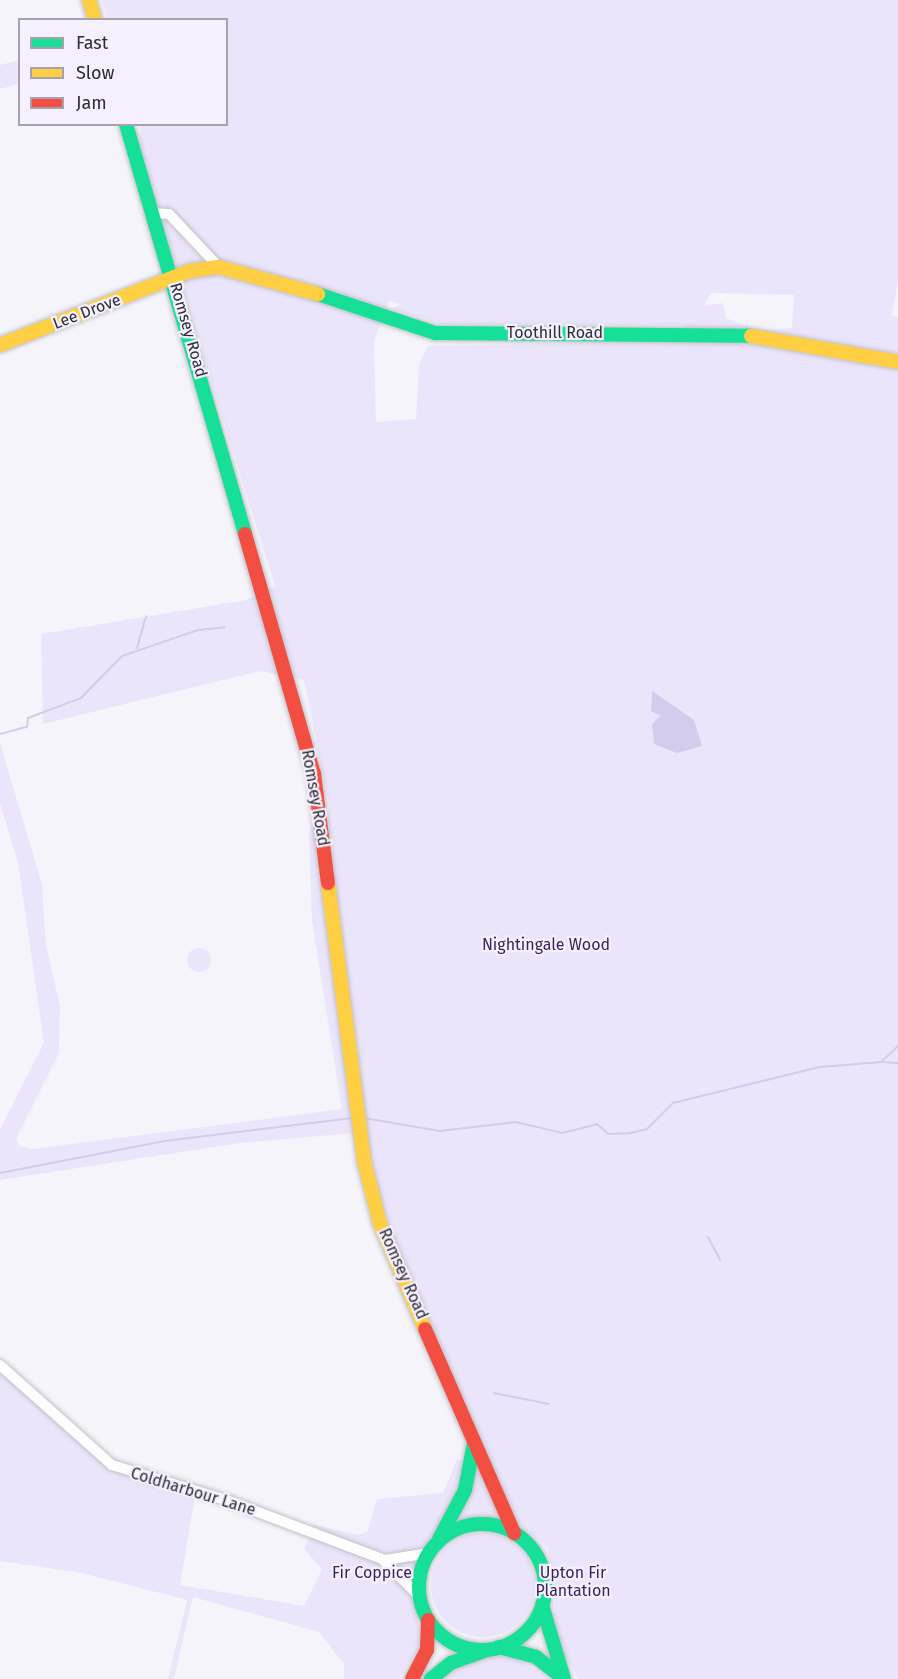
<!DOCTYPE html>
<style>
body{margin:0}
#map{position:relative;width:898px;height:1679px;overflow:hidden;background:#f5f4fa;font-family:"Fira Sans",sans-serif}
div>[style]{position:absolute}
.green>*{inset:0;background:#ebe5fb}
.round{border-radius:50%}
.water>*{inset:0;background:#d4cbed}
.stream>*{height:2px;margin:-1px;padding:0 1px;transform-origin:1px;border-radius:1px;background:#d4cbed}
.roads{filter:drop-shadow(0 0 2px #c2c0c7) drop-shadow(0 0 2px #c2c0c7)}
.street>*{height:10px;margin:-5px;padding:0 5px;transform-origin:5px;border-radius:5px;background:#fefdfe}
.fast>*{height:14px;margin:-7px;padding:0 7px;transform-origin:7px;border-radius:7px;background:#16e098}
.fast>.ring{margin:-7px;padding:0;box-sizing:content-box;background:none;border:14px solid #16e098;border-radius:50%}
.slow>*{height:14px;margin:-7px;padding:0 7px;transform-origin:7px;border-radius:7px;background:#ffcf43}
.jam>*{height:14px;margin:-7px;padding:0 7px;transform-origin:7px;border-radius:7px;background:#f24e42}
span{translate:-50% -50%;white-space:nowrap;text-align:center;line-height:1.15;-webkit-text-stroke:4.5px #f4f0fe;paint-order:stroke}
.street-label{font-size:16px;color:#2e2c34}
.park-label{font-size:16px;color:#38245b}
.legend{position:absolute;left:18px;top:18px;width:210px;height:108px;box-sizing:border-box;background:#f4f0fe;border:2px solid #a5a2ad;margin:0;padding:8px 10px;list-style:none;font-size:18px;color:#2e2c34}
.legend li{display:flex;align-items:center;gap:12px;height:30px}
.legend b{width:30px;border:2px solid #a5a2ad}
</style>
<div id="map">
<div class="green">
<i style="clip-path:polygon(evenodd,102px 0,898px 0,898px 281px,892px 315px,898px 317px,898px 357px,884px 352px,867px 359px,898px 371px,898px 1679px,578px 1679px,555px 1636px,554px 1573px,547px 1547px,516px 1521px,385px 1223px,366px 1132px,240px 1143px,0 1180px,0 1129px,44px 1043px,18px 863px,0 804px,0 743px,42px 884px,46px 945px,60px 1006px,59px 1053px,16px 1139px,19px 1146px,33px 1149px,342px 1109px,312px 921px,309px 832px,330px 809px,304px 680px,260px 671px,43px 724px,41px 634px,246px 600px,275px 586px,132px 127px,142px 137px,139px 125px,226px 124px,226px 20px,108px 19px,102px 0,711px 293px,794px 295px,792px 328px,758px 331px,726px 318px,723px 303px,704px 306px,711px 293px,102px 0,389px 301px,401px 304px,392px 309px,442px 324px,685px 325px,680px 342px,428px 346px,419px 363px,416px 419px,376px 422px,374px 341px,389px 301px,102px 0,652px 691px,692px 746px,677px 753px,653px 724px,660px 716px,651px 711px,652px 691px)"></i>
<i style="clip-path:polygon(19px 60px,19px 84px,0 89px,0 65px)"></i>
<i class="round" style="left:187px;top:948px;width:24px;height:24px"></i>
<i style="clip-path:polygon(0 1371px,112px 1470px,195px 1495px,180px 1585px,304px 1606px,322px 1569px,304px 1549px,314px 1525px,358px 1535px,368px 1531px,377px 1499px,443px 1493px,457px 1459px,466px 1464px,455px 1503px,413px 1573px,420px 1645px,399px 1679px,344px 1679px,344px 1664px,319px 1632px,193px 1597px,174px 1679px,168px 1679px,187px 1600px,82px 1573px,0 1561px)"></i>
<i style="clip-path:polygon(477px 1465px,502px 1524px,477px 1520px,453px 1526px)"></i>
<i class="round" style="left:431px;top:1533px;width:104px;height:104px"></i>
<i style="clip-path:polygon(488px 1655px,514px 1657px,549px 1679px,439px 1679px)"></i>
</div>
<div class="water">
<i style="clip-path:polygon(652px 691px,694px 720px,702px 746px,677px 753px,654px 744px,652px 724px,660px 716px,651px 711px)"></i>
</div>
<div class="stream">
<i style="left:137px;top:648px;width:33px;rotate:-74deg"></i>
<i style="left:0;top:734px;width:28px;rotate:-15deg"></i>
<i style="left:27px;top:727px;width:9px;rotate:-84deg"></i>
<i style="left:28px;top:718px;width:57px;rotate:-20.7deg"></i>
<i style="left:81px;top:698px;width:59px;rotate:-45.7deg"></i>
<i style="left:122px;top:656px;width:80px;rotate:-18.9deg"></i>
<i style="left:198px;top:630px;width:27px;rotate:-6deg"></i>
<i style="left:883px;top:1062px;width:15px;rotate:4deg"></i>
<i style="left:364px;top:1118px;width:77px;rotate:9.7deg"></i>
<i style="left:440px;top:1131px;width:77px;rotate:-6.8deg"></i>
<i style="left:516px;top:1122px;width:47px;rotate:13.4deg"></i>
<i style="left:562px;top:1133px;width:36px;rotate:-14deg"></i>
<i style="left:597px;top:1124px;width:15px;rotate:42deg"></i>
<i style="left:608px;top:1134px;width:23px;rotate:-2deg"></i>
<i style="left:631px;top:1133px;width:16px;rotate:-14deg"></i>
<i style="left:647px;top:1129px;width:37px;rotate:-45deg"></i>
<i style="left:673px;top:1103px;width:151px;rotate:-13.8deg"></i>
<i style="left:820px;top:1067px;width:61px;rotate:-4.7deg"></i>
<i style="left:881px;top:1062px;width:23px;rotate:-43deg"></i>
<i style="left:0;top:1173px;width:168px;rotate:-11deg"></i>
<i style="left:165px;top:1141px;width:189px;rotate:-7deg"></i>
<i style="left:708px;top:1237px;width:26px;rotate:62deg"></i>
<i style="left:494px;top:1393px;width:56px;rotate:11.3deg"></i>
</div>
<div class="roads">
<div class="street">
<i style="left:152px;top:213px;width:17px;rotate:3deg"></i>
<i style="left:169px;top:214px;width:73px;rotate:46.7deg"></i>
<i style="left:0;top:1365px;width:150px;rotate:41.8deg"></i>
<i style="left:112px;top:1465px;width:119px;rotate:17.1deg"></i>
<i style="left:226px;top:1500px;width:167px;rotate:20.7deg"></i>
<i style="left:382px;top:1559px;width:52px;rotate:45deg"></i>
<i style="left:385px;top:1560px;width:45px;rotate:-9deg"></i>
</div>
<div class="fast">
<i style="left:126px;top:124px;width:427px;rotate:73.8deg"></i>
<i style="left:318px;top:294px;width:123px;rotate:18.4deg"></i>
<i style="left:435px;top:333px;width:316px;rotate:0.5deg"></i>
<i class="ring" style="left:419px;top:1524px;width:112px;height:112px"></i>
<i style="left:439px;top:1539px;width:55px;rotate:-62deg"></i>
<i style="left:465px;top:1490px;width:48px;rotate:-79.2deg"></i>
<i style="left:542px;top:1605px;width:77px;rotate:73.4deg"></i>
<i style="left:499px;top:1647px;width:38px;rotate:15deg"></i>
<i style="left:536px;top:1657px;width:34px;rotate:38deg"></i>
<i style="left:431px;top:1679px;width:26px;rotate:-39deg"></i>
<i style="left:451px;top:1663px;width:37px;rotate:-20deg"></i>
</div>
<div class="slow">
<i style="left:89px;top:0;width:21px;rotate:73deg"></i>
<i style="left:751px;top:336px;width:149px;rotate:10deg"></i>
<i style="left:0;top:345px;width:204px;rotate:-21.3deg"></i>
<i style="left:190px;top:271px;width:29px;rotate:-8deg"></i>
<i style="left:219px;top:267px;width:103px;rotate:15.3deg"></i>
<i style="left:328px;top:883px;width:280px;rotate:82.6deg"></i>
<i style="left:364px;top:1161px;width:65px;rotate:75.7deg"></i>
<i style="left:380px;top:1224px;width:114px;rotate:66.8deg"></i>
</div>
<div class="jam">
<i style="left:245px;top:534px;width:250px;rotate:74deg"></i>
<i style="left:314px;top:774px;width:110px;rotate:82.7deg"></i>
<i style="left:425px;top:1329px;width:223px;rotate:66.4deg"></i>
<i style="left:412px;top:1679px;width:33px;rotate:-63deg"></i>
<i style="left:427px;top:1650px;width:30px;rotate:-88deg"></i>
</div>
</div>
<div class="street-label">
<span style="left:87px;top:312px;rotate:-21deg">Lee Drove</span>
<span style="left:188px;top:330px;rotate:74deg">Romsey Road</span>
<span style="left:555px;top:333px">Toothill Road</span>
<span style="left:315px;top:798px;rotate:80deg">Romsey Road</span>
<span style="left:403px;top:1274px;rotate:66deg">Romsey Road</span>
<span style="left:193px;top:1492px;rotate:17deg">Coldharbour Lane</span>
</div>
<div class="park-label">
<span style="left:546px;top:945px">Nightingale Wood</span>
<span style="left:372px;top:1573px">Fir Coppice</span>
<span style="left:573px;top:1582px">Upton Fir<br>Plantation</span>
</div>
<ul class="legend">
<li><b style="height:8px;background:#16e098"></b>Fast</li>
<li><b style="height:8px;background:#ffcf43"></b>Slow</li>
<li><b style="height:8px;background:#f24e42"></b>Jam</li>
</ul>
</div>
